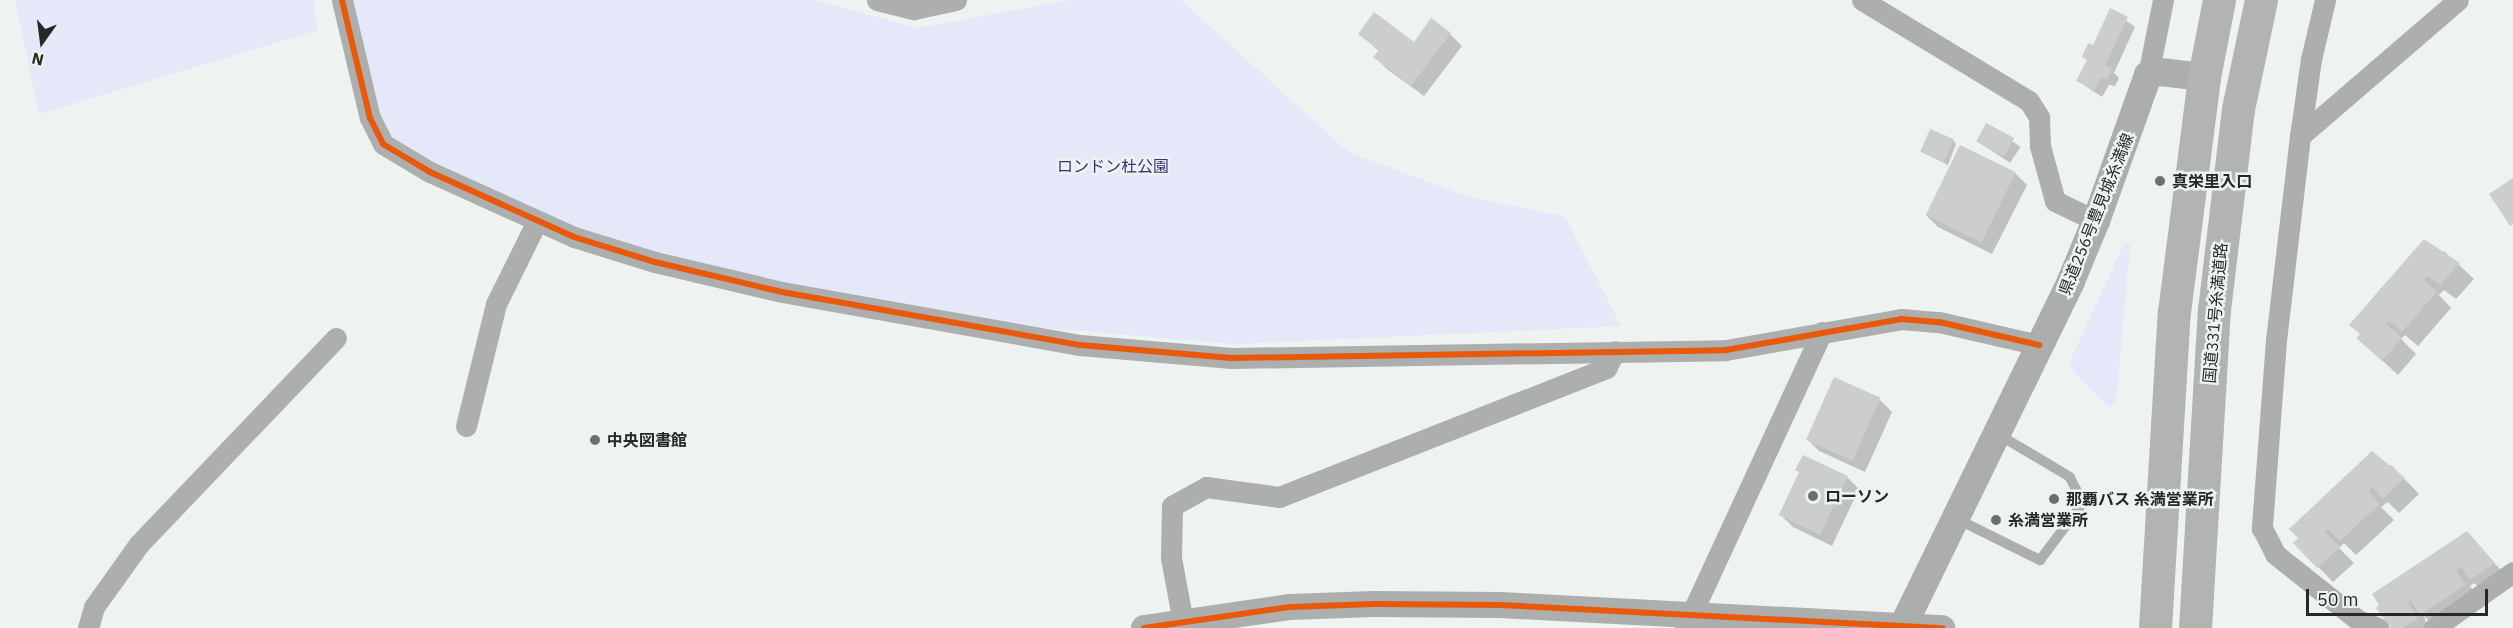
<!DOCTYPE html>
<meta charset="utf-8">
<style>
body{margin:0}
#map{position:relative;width:2513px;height:628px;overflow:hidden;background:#eef2f0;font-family:"IBM Plex Sans","Noto Sans JP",sans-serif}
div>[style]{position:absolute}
.green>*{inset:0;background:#e4e8f8}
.shadow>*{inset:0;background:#0003;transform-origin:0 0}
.building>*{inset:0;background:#cbcecc;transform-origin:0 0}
.service>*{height:10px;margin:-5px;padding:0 5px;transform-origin:5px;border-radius:5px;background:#adaeae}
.minor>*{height:21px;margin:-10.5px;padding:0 10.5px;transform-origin:10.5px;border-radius:10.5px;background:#adaeae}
.tertiary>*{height:26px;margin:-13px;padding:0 13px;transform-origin:13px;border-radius:13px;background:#adaeae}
.secondary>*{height:28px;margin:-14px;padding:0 14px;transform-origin:14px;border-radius:14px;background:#acaeac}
.trunk>*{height:33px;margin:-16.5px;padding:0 16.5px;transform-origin:16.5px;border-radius:16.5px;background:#b2b4b2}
.cycleway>*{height:6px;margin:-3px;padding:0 3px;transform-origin:3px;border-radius:3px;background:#e8590c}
.dots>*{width:16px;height:16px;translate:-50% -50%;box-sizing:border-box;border:3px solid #edf3ef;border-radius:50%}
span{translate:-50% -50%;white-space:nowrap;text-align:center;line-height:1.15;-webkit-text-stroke:5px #edf3ef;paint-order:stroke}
.park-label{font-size:16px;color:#35337b}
.poi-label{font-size:16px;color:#272927;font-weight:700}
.left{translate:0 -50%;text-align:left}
.street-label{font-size:16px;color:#272927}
.north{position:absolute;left:12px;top:12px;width:60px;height:60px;-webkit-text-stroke:4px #edf3ef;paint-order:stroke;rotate:194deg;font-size:16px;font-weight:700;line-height:24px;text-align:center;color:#272927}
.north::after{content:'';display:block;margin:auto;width:21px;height:27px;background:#272927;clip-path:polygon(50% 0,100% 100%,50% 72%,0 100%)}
.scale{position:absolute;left:2306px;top:589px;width:182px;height:27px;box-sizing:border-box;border:3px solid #272927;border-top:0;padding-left:8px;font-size:18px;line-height:21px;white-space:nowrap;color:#272927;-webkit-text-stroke:4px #edf3ef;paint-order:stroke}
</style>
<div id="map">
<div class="green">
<i style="clip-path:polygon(15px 0,313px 0,318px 30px,39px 114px)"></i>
<i style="clip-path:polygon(351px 0,815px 0,917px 28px,1071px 0,1181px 0,1348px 152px,1466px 196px,1565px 217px,1621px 326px,1234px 344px,1009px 325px,796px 285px,645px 252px,577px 230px,431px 164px,389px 135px,376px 111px)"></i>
<i style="clip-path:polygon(2125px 242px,2130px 245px,2116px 401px,2109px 407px,2074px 372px,2070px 361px)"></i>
</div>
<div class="shadow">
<i style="clip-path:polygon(2111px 10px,2135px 27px,2114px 73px,2119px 78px,2115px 86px,2109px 85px,2102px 97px,2078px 81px)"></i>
<i style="clip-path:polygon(1360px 34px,1414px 44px,1450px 34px,1462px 46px,1424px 96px,1387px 69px,1375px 57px,1380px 52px)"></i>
<i style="left:1987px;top:125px;width:40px;height:19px;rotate:33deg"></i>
<i style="clip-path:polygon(1953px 140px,1956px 144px,1948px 165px,1922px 152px)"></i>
<i style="clip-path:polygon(2015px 173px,2027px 185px,1992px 254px,1938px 227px,1926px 215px)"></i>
<i style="clip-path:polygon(2444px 251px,2474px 279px,2456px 299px,2444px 290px,2439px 295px,2451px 308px,2418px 346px,2405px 335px,2401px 339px,2416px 354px,2398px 375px,2358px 338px)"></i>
<i style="clip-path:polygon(1880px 400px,1892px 412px,1865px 472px,1819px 451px,1807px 439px)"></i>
<i style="clip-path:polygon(2391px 465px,2419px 494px,2399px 513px,2388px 502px,2381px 507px,2394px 520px,2356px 555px,2344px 543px,2339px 548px,2354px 563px,2333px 582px,2295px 543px)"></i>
<i style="clip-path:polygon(1847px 477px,1859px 489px,1832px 546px,1793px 527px,1781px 515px)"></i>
<i style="clip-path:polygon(2467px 533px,2509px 579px,2486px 594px,2474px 583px,2470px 586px,2480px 600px,2436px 628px,2424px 616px,2428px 628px,2393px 628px,2378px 608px)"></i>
</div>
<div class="building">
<i style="clip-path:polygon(2110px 8px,2128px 17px,2105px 65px,2112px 69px,2107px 79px,2101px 77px,2094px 90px,2076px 81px,2087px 60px,2082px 57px,2088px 43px,2093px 45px)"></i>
<i style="clip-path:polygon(1374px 12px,1414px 42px,1431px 18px,1451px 33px,1411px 86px,1373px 57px,1379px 50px,1358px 34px)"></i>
<i style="left:1986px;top:123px;width:32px;height:21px;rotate:28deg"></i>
<i style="left:1930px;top:129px;width:26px;height:25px;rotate:23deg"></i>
<i style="left:1960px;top:145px;width:62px;height:78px;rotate:26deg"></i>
<i style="clip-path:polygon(2513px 178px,2513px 224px,2510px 226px,2489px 194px)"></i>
<i style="clip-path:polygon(2424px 239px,2460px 263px,2440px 285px,2428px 276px,2424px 280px,2437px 292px,2402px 332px,2389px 321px,2386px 324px,2402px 338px,2382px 361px,2356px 338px,2360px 334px,2349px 325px)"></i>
<i style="left:1834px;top:377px;width:51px;height:69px;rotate:24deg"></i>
<i style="clip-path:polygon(2372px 451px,2405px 478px,2383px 499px,2372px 487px,2368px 491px,2380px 504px,2340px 541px,2328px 529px,2325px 532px,2340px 547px,2317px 568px,2293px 543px,2298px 538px,2289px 529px)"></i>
<i style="clip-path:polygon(1803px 455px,1848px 476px,1820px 535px,1779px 515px,1799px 472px,1795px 470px)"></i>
<i style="clip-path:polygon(2467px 531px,2495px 563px,2470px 580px,2461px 567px,2456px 570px,2466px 585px,2420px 615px,2411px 600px,2408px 602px,2418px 619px,2402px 628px,2391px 628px,2376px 608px,2379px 605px,2372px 594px)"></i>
</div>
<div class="service">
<i style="left:1957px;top:519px;width:93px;rotate:26.3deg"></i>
<i style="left:2040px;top:560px;width:71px;rotate:-53deg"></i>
<i style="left:2083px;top:503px;width:29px;rotate:-117deg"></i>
<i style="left:2070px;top:477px;width:86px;rotate:-149.3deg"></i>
</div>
<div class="minor">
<i style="left:342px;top:0;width:121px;rotate:76.7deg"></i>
<i style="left:370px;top:118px;width:29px;rotate:63deg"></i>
<i style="left:383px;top:144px;width:55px;rotate:30.8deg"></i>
<i style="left:430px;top:172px;width:158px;rotate:24.3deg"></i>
<i style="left:574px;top:237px;width:85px;rotate:17.2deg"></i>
<i style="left:655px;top:262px;width:130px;rotate:13.3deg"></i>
<i style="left:782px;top:292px;width:303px;rotate:10.1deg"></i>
<i style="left:1080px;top:345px;width:152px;rotate:4.9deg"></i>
<i style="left:1231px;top:358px;width:495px;rotate:-0.9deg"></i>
<i style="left:1726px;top:350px;width:178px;rotate:-10deg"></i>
<i style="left:1901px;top:319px;width:38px;rotate:5deg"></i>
<i style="left:1939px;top:322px;width:103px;rotate:13deg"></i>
<i style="left:877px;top:0;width:38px;rotate:14deg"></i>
<i style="left:914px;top:9px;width:43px;rotate:-12.1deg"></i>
<i style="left:1862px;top:0;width:195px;rotate:31.2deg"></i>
<i style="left:2029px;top:101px;width:19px;rotate:58deg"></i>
<i style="left:2039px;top:117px;width:29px;rotate:88deg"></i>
<i style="left:2040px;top:146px;width:57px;rotate:74.7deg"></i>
<i style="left:2055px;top:201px;width:46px;rotate:26deg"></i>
<i style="left:2325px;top:0;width:61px;rotate:103.3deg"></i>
<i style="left:2311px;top:59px;width:78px;rotate:98.1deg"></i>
<i style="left:2300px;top:136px;width:205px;rotate:96.7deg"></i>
<i style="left:2276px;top:340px;width:189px;rotate:94.3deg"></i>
<i style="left:2262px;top:528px;width:29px;rotate:63deg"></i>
<i style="left:2275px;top:554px;width:106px;rotate:38.5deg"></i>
<i style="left:2358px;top:620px;width:22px;rotate:22deg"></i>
<i style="left:2148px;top:75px;width:76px;rotate:-78.7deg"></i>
<i style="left:2300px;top:136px;width:208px;rotate:-40.7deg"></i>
<i style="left:466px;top:426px;width:126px;rotate:-76.2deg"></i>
<i style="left:496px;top:304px;width:93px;rotate:-63.7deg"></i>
<i style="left:88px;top:628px;width:22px;rotate:-74deg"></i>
<i style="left:94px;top:607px;width:77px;rotate:-54.5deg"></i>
<i style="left:139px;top:544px;width:285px;rotate:-46.3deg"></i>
<i style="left:1184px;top:628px;width:71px;rotate:-100.5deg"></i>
<i style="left:1171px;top:558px;width:52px;rotate:-88.9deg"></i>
<i style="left:1172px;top:506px;width:39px;rotate:-29deg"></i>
<i style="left:1206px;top:487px;width:74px;rotate:7.8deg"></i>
<i style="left:1279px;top:497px;width:352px;rotate:-21.5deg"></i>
<i style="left:1606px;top:368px;width:19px;rotate:-62deg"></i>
<i style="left:1685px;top:628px;width:326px;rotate:-65.2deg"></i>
<i style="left:2434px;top:628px;width:97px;rotate:-35.3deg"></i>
</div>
<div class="tertiary">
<i style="left:1144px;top:628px;width:148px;rotate:-8.2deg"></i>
<i style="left:1290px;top:607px;width:84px;rotate:-2deg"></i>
<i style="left:1374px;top:604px;width:126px;rotate:0.5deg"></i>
<i style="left:1500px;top:605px;width:443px;rotate:3deg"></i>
</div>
<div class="secondary">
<i style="left:1902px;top:628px;width:386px;rotate:-64deg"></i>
<i style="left:2071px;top:281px;width:65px;rotate:-67.4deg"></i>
<i style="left:2096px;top:221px;width:155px;rotate:-70.4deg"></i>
<i style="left:2148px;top:75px;width:12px;rotate:-14deg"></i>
<i style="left:2160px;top:72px;width:44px;rotate:6.5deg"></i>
</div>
<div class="trunk">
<i style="left:2155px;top:628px;width:317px;rotate:-86.6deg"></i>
<i style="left:2174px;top:312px;width:237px;rotate:-82.7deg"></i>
<i style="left:2204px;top:77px;width:78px;rotate:-79deg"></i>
<i style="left:2195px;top:628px;width:319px;rotate:-86.6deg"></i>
<i style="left:2214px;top:310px;width:202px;rotate:-83.2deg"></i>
<i style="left:2238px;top:109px;width:111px;rotate:-78.1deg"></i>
</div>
<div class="cycleway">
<i style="left:342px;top:0;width:121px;rotate:76.7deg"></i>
<i style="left:370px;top:118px;width:29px;rotate:63deg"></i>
<i style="left:383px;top:144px;width:55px;rotate:30.8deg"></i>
<i style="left:430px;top:172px;width:158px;rotate:24.3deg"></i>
<i style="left:574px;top:237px;width:85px;rotate:17.2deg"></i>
<i style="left:655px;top:262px;width:130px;rotate:13.3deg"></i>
<i style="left:782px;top:292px;width:303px;rotate:10.1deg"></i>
<i style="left:1080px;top:345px;width:152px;rotate:4.9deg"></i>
<i style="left:1231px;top:358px;width:495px;rotate:-0.9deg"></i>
<i style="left:1726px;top:350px;width:178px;rotate:-10deg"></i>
<i style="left:1901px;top:319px;width:38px;rotate:5deg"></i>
<i style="left:1939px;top:322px;width:103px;rotate:13deg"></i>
<i style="left:1144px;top:628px;width:148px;rotate:-8.2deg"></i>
<i style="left:1290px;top:607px;width:84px;rotate:-2deg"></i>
<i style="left:1374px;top:604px;width:126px;rotate:0.5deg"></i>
<i style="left:1500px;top:605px;width:443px;rotate:3deg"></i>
</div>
<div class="dots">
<i style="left:2160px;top:181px;background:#6d6f6d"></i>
<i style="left:595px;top:440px;background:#6d6f6d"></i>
<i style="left:1813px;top:496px;background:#6d6f6d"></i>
<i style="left:2054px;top:499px;background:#6d6f6d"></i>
<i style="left:1996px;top:520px;background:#6d6f6d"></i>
</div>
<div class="park-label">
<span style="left:1113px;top:166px">ロンドン杜公園</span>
</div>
<div class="poi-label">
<span class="left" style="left:2172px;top:181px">真栄里入口</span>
<span class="left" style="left:607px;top:440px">中央図書館</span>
<span class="left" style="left:1825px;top:496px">ローソン</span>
<span class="left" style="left:2066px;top:499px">那覇バス 糸満営業所</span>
<span class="left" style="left:2008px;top:520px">糸満営業所</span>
</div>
<div class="street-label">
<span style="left:2096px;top:214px;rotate:-68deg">県道256号豊見城糸満線</span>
<span style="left:2215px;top:313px;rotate:-85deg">国道331号糸満道路</span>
</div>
<div class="north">N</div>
<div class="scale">50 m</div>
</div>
